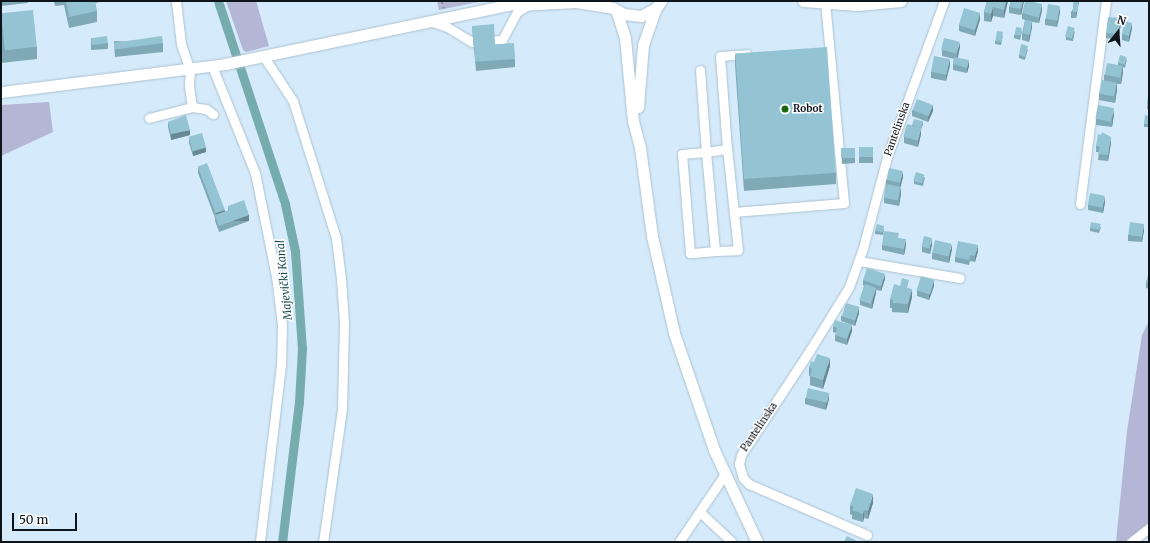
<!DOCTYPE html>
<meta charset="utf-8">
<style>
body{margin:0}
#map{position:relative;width:1150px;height:543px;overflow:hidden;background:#d5ebfb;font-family:Merriweather,serif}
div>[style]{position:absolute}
.green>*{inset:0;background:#b3b6d4}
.canal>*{height:9px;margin:-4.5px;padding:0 4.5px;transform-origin:4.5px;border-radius:4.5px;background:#77acaf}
.path>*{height:1.5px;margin-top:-0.75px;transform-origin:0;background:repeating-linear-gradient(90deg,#82929e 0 3px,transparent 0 6px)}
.roads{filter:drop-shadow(0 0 1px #acc1d0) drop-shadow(0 0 1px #acc1d0)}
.minor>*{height:9px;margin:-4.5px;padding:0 4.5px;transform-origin:4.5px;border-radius:4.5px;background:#fff}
.major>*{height:11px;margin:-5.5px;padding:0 5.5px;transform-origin:5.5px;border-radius:5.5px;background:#fff}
.wall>*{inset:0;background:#7fa9b6;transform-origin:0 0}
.shaded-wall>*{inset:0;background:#688994;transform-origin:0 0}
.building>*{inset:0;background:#94c4d4;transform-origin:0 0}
.dots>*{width:11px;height:11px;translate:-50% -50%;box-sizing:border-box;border:2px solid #fff;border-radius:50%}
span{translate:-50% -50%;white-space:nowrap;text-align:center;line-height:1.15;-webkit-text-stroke:3px #fff;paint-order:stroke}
.poi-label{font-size:10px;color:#0d141a;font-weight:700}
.left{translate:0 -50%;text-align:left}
.street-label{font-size:10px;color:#0d141a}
.water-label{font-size:11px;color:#1a494d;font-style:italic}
.frame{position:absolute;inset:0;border:2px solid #0d141a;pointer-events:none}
.north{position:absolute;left:1098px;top:12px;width:40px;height:40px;-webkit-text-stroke:3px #fff;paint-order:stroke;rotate:17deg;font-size:11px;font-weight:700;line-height:16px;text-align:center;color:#0d141a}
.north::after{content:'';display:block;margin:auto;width:14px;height:18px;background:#0d141a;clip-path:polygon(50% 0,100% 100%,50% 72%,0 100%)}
.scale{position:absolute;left:12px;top:513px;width:65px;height:18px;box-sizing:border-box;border:2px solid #0d141a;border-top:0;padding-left:5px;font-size:12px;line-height:14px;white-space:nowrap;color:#0d141a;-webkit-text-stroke:3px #fff;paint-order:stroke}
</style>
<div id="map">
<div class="green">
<i style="clip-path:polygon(226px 1px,256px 1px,269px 46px,246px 52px,243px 50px)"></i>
<i style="clip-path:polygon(437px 1px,483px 1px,439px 10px)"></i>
<i style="clip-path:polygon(49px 102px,53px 132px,1px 156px,1px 105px)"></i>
<i style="clip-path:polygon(1149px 321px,1149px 523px,1125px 542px,1116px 542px,1127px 431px,1142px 335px)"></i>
</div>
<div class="canal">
<i style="left:218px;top:1px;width:214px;rotate:71.7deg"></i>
<i style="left:285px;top:204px;width:48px;rotate:78deg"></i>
<i style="left:295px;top:251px;width:97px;rotate:85.9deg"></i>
<i style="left:302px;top:348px;width:54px;rotate:93.2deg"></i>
<i style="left:299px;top:402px;width:141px;rotate:96.9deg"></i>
</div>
<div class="path">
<i style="left:442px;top:1px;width:8px;rotate:76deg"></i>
</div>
<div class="roads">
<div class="minor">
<i style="left:176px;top:1px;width:43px;rotate:83.4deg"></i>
<i style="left:181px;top:44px;width:28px;rotate:71deg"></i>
<i style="left:190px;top:70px;width:16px;rotate:94deg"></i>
<i style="left:189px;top:86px;width:21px;rotate:82deg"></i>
<i style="left:192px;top:107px;width:14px;rotate:8deg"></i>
<i style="left:206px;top:109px;width:9px;rotate:36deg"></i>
<i style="left:429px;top:21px;width:19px;rotate:18deg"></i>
<i style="left:447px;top:27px;width:29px;rotate:31deg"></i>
<i style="left:472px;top:42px;width:30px;rotate:-4deg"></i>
<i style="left:502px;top:40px;width:32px;rotate:-62deg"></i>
<i style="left:517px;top:12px;width:15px;rotate:-32deg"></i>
<i style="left:264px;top:57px;width:53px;rotate:56.6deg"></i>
<i style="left:293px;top:101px;width:144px;rotate:72.6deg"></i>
<i style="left:336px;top:238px;width:41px;rotate:83deg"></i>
<i style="left:341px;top:279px;width:43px;rotate:86deg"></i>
<i style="left:344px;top:322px;width:87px;rotate:91.3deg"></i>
<i style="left:342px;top:409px;width:134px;rotate:98.1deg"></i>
<i style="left:212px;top:66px;width:115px;rotate:68.1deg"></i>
<i style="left:255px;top:173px;width:105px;rotate:78.5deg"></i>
<i style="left:276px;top:276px;width:49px;rotate:83deg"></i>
<i style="left:282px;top:325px;width:40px;rotate:91.4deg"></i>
<i style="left:281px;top:365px;width:178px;rotate:96.8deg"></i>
<i style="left:700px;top:70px;width:82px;rotate:85.8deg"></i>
<i style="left:706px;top:152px;width:99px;rotate:84.8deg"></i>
<i style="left:715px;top:251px;width:25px;rotate:175deg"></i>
<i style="left:690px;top:253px;width:99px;rotate:-94.6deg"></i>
<i style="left:682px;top:154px;width:24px;rotate:-5deg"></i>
<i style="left:706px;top:152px;width:21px;rotate:-8deg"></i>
<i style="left:727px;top:149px;width:93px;rotate:-94.3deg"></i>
<i style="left:720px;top:56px;width:27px;rotate:-4deg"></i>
<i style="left:149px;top:118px;width:44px;rotate:-14.3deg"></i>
<i style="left:1080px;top:204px;width:205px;rotate:-82.7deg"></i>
<i style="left:734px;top:212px;width:110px;rotate:-4.7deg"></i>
<i style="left:844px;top:203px;width:201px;rotate:-95.4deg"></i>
<i style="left:715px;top:251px;width:23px;rotate:-2deg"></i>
<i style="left:738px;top:250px;width:102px;rotate:-96.2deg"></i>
<i style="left:859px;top:261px;width:102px;rotate:9.6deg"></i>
<i style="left:701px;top:513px;width:42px;rotate:43.1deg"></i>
<i style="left:867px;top:535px;width:129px;rotate:-156.6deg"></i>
<i style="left:749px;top:484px;width:8px;rotate:-135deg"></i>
<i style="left:743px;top:478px;width:15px;rotate:-106deg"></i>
<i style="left:739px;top:464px;width:9px;rotate:-77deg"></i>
<i style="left:741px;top:455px;width:126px;rotate:-56.7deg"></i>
<i style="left:810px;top:350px;width:74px;rotate:-58.2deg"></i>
<i style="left:849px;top:287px;width:41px;rotate:-70.3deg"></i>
<i style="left:863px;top:248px;width:94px;rotate:-75.2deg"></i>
<i style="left:887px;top:157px;width:166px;rotate:-69.9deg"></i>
<i style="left:679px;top:542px;width:82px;rotate:-55.9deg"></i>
<i style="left:1131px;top:542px;width:23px;rotate:-38deg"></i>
</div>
<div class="major">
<i style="left:803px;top:1px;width:54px;rotate:4.2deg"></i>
<i style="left:857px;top:5px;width:44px;rotate:-5.2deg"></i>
<i style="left:520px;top:5px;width:56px;rotate:-3.1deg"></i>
<i style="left:576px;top:2px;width:37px;rotate:9deg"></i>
<i style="left:613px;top:8px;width:13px;rotate:29deg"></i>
<i style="left:624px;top:14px;width:17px;rotate:7deg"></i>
<i style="left:641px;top:16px;width:17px;rotate:-28deg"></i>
<i style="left:656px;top:8px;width:9px;rotate:-54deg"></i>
<i style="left:616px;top:10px;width:29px;rotate:72deg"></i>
<i style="left:625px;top:38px;width:83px;rotate:84.5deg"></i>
<i style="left:633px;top:121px;width:28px;rotate:75deg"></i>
<i style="left:640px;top:148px;width:89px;rotate:82.2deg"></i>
<i style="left:652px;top:236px;width:99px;rotate:77.2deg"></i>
<i style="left:674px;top:333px;width:124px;rotate:71.1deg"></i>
<i style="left:714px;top:450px;width:102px;rotate:64.9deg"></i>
<i style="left:1px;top:92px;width:226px;rotate:-7.1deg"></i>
<i style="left:225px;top:64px;width:309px;rotate:-11.8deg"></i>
<i style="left:638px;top:107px;width:62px;rotate:-85.4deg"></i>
<i style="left:643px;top:45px;width:39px;rotate:-71deg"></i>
</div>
</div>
<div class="wall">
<i style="clip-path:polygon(1px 1px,28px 1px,28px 3px,1px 6px)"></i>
<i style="clip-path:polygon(54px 1px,104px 1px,95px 3px,97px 11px,97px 22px,69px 28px,64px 5px,55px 6px)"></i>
<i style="clip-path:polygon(987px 1px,1008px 1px,1004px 18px,993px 16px,991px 22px,984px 21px,984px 12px)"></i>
<i style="clip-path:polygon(1011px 1px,1024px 1px,1021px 15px,1009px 13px,1009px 7px)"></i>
<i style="clip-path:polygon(1079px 1px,1076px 18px,1071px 18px,1071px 12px)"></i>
<i style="clip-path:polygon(1042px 10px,1039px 23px,1032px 22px,1032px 27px,1029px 42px,1022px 40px,1022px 34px,1025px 20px,1022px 19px,1022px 13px)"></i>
<i style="clip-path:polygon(1060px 12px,1057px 27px,1045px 25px,1045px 19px)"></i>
<i style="clip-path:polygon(1px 13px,37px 47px,37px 59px,1px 63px)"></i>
<i style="clip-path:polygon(980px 19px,975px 36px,959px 31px,959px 25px)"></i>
<i style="clip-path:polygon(1121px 24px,1118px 40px,1106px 38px,1106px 33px)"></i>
<i style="clip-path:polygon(472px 26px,495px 45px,515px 59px,515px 67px,476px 71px)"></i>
<i style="clip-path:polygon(1132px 28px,1129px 42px,1122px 40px,1122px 34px)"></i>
<i style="clip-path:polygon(1022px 31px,1020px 40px,1014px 38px,1014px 35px)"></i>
<i style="clip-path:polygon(1075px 31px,1073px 41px,1066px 40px,1066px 37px)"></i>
<i style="clip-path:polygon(1003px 35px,1001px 45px,995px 44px,995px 41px)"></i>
<i style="clip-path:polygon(91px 38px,108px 43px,108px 49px,91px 50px)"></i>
<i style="clip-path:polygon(114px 41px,163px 43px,163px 52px,115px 57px)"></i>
<i style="clip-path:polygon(960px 47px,958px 58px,969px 66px,967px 73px,953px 70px,953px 64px,954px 59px,942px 56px,942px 50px)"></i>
<i style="clip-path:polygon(1028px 49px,1025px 60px,1019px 58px,1019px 55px)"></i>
<i style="clip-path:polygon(735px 54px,836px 173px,836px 184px,744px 191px,735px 65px)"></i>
<i style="clip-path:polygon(1127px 59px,1125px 68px,1123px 67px,1123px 72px,1121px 84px,1117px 84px,1117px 89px,1115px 103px,1099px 100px,1099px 94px,1104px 81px,1104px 75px,1118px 65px,1118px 63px)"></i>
<i style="clip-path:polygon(950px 65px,946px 81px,931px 78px,931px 72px)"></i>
<i style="clip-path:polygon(1149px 87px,1149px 109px,1147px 109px)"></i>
<i style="clip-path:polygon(912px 110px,933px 111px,928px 122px,912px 116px)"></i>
<i style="clip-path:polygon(1114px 114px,1112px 127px,1096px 125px,1096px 119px)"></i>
<i style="clip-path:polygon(1149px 116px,1149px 127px,1144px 127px,1144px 124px)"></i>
<i style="clip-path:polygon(168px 122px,190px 135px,171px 140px,168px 127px)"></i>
<i style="clip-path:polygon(923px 124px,921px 129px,921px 134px,918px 147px,904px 143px,904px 137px,912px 125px)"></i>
<i style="clip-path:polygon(189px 137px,206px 152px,193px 156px,189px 143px)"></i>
<i style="clip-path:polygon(1111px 143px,1108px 161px,1098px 160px,1099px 152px,1096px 152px,1096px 146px)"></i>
<i style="left:859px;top:147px;width:14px;height:16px"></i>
<i style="clip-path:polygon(841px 149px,855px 158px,855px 163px,842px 164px)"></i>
<i style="clip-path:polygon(198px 167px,225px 212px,228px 211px,228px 206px,249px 221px,219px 232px,215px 221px,215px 218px,198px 173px)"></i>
<i style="clip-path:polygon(903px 177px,900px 187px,901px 193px,899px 206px,884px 203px,884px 198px,886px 186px,886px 180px)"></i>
<i style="clip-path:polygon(925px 177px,923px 186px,914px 184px,914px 181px)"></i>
<i style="clip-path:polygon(1105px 202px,1103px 213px,1088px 210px,1088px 205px)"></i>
<i style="clip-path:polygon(1101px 227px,1099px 233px,1090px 231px,1090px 228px)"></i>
<i style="clip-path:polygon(884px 229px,883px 235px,875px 234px,875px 231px)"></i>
<i style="clip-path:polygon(1144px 230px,1142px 242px,1128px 241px,1128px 235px)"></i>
<i style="clip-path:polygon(899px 238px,906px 245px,904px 255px,882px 250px,882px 245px)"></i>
<i style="clip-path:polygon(932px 244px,930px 254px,922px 252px,922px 247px)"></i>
<i style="clip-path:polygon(952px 249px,949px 263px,932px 259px,932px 253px)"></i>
<i style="clip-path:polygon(978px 251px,975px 262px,970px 261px,969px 265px,955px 262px,955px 257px)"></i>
<i style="clip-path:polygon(1149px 273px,1149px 289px,1146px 288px,1146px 282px)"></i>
<i style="clip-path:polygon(885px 279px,881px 291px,876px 290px,876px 293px,872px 309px,860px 305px,860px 300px,864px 286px,863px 285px,863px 280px)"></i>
<i style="clip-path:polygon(934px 286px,929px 300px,917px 296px,917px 290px)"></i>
<i style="clip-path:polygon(909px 288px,912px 297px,908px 313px,892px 312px,892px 308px,890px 308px,890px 299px)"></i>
<i style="clip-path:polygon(859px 313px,855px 326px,841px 321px,841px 316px)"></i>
<i style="clip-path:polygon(833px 326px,852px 331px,847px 345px,835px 341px,835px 335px,836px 333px,833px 332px)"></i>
<i style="clip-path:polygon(814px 362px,830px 366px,823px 389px,810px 385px,810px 376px,809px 376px,809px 367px)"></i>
<i style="clip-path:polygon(805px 398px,829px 399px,826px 410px,805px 404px)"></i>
<i style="clip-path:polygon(873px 503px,868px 519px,864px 518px,863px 522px,852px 519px,852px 515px,850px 514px,850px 505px)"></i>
</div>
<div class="shaded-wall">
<i style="clip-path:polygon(1006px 1px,1008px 1px,1004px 18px,1004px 10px)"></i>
<i style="clip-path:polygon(1023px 1px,1024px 1px,1021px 15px,1021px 9px)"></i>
<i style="clip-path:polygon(1078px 1px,1079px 1px,1076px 18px,1076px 13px)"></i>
<i style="clip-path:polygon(1042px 4px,1042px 10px,1039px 23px,1039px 18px)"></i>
<i style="clip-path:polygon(1060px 6px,1060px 12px,1057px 27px,1057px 22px)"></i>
<i style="clip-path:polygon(993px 7px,993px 16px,991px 22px,991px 14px)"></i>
<i style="clip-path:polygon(980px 13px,980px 19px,975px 36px,975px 30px)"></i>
<i style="clip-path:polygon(1121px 18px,1121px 24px,1118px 40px,1118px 34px)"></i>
<i style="clip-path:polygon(1032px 21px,1032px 27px,1029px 42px,1029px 36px)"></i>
<i style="clip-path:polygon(1132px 23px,1132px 28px,1129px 42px,1129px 36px)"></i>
<i style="clip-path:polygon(960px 42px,960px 47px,957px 59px,957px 54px)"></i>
<i style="clip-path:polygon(950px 59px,950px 65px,946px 81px,946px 75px)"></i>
<i style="clip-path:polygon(969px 60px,969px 66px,967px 73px,967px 68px)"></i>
<i style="clip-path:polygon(1123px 66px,1123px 72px,1121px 84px,1121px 79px)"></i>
<i style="clip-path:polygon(1117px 83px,1117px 89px,1115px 103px,1115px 97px)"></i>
<i style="clip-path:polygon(933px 105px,933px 111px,928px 122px,928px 117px)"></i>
<i style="clip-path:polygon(1114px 108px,1114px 114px,1112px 127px,1112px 122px)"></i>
<i style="clip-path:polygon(923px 121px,923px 124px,921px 129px,921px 134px,918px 147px,918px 141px)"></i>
<i style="clip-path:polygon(190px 130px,190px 135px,171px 140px,171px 134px)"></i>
<i style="clip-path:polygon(1111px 137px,1111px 143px,1108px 161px,1108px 155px)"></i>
<i style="clip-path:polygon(206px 147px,206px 152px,193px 156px,193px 151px)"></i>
<i style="clip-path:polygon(903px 171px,903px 177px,900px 189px,900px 183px)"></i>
<i style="clip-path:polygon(901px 187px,901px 193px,899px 206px,899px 201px)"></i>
<i style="clip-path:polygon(1105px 196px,1105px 202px,1103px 213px,1103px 208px)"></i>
<i style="clip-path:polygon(225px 210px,225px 216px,216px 216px,216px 213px)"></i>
<i style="left:249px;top:215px;width:6px;height:32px;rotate:90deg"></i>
<i style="clip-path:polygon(1144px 224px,1144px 230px,1142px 242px,1142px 237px)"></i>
<i style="clip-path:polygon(932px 238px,932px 244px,930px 254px,930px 249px)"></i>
<i style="clip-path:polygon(906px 239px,906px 245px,904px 255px,904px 249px)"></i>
<i style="clip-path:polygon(952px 244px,952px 249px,949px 263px,949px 257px)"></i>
<i style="clip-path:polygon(978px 245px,978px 251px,975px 262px,975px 256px)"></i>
<i style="clip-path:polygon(885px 274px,885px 279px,881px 291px,881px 286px)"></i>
<i style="clip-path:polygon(934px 280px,934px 286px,929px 300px,929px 294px)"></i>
<i style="clip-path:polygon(876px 288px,876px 293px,872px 309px,872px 303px)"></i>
<i style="clip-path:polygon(912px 289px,912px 297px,908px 313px,908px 304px)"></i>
<i style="clip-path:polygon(859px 307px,859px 313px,855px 326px,855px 320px)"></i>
<i style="clip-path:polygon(852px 325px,852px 331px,847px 345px,847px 339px)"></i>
<i style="clip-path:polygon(830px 358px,830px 366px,823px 389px,823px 380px)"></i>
<i style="clip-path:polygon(829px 393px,829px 399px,826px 410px,826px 404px)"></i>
<i style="clip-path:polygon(873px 494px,873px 503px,868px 519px,868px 511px)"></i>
<i style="clip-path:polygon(864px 510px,864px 518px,863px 522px,863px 514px)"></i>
</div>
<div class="building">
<i style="clip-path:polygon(66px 1px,95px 1px,97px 11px,69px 17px)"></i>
<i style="clip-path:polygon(987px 1px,1006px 1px,1004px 10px,993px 7px,991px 14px,984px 12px)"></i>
<i style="clip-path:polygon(1011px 1px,1023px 1px,1021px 9px,1009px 7px)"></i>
<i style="clip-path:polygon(1025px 1px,1029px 1px,1042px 4px,1039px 18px,1022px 13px)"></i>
<i style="left:1073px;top:1px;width:5px;height:11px"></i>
<i style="left:1048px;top:4px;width:12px;height:15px;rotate:9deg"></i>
<i style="left:964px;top:8px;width:17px;height:18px;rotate:17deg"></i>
<i style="left:33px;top:10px;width:37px;height:32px;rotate:84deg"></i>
<i style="clip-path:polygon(1108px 17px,1121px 18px,1118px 34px,1106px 33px)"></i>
<i style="left:1025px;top:20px;width:7px;height:14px;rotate:8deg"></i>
<i style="clip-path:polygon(1124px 21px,1132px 23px,1129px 36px,1122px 34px)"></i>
<i style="clip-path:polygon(494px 24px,495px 45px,474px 47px,474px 53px,472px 26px)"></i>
<i style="left:1068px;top:26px;width:7px;height:11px;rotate:16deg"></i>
<i style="left:1016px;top:27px;width:6px;height:8px;rotate:9deg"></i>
<i style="left:997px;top:31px;width:6px;height:10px;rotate:9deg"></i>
<i style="left:107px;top:36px;width:7px;height:16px;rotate:82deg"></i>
<i style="left:162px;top:36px;width:7px;height:48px;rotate:82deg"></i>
<i style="left:944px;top:38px;width:16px;height:12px;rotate:14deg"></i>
<i style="left:514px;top:43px;width:16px;height:40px;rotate:86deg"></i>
<i style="clip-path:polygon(1021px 44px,1028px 46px,1025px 57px,1019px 55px)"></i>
<i style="left:827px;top:47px;width:126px;height:92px;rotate:86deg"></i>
<i style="left:1120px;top:55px;width:7px;height:8px;rotate:16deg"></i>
<i style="left:934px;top:56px;width:16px;height:16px;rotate:11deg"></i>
<i style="clip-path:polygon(954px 57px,969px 60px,967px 68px,953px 64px)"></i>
<i style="left:1107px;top:63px;width:16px;height:12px;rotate:11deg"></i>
<i style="left:1102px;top:80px;width:15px;height:14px;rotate:11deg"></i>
<i style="clip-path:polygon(1149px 87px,1149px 104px,1147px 104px)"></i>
<i style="left:917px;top:99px;width:17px;height:12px;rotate:21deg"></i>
<i style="left:1098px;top:105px;width:16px;height:14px;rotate:11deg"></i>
<i style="clip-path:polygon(186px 115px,190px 130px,171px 134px,168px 122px)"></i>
<i style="clip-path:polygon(1145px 115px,1149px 116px,1149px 124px,1144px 124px)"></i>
<i style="clip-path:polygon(914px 119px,923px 121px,921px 128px,912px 125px)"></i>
<i style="left:907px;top:124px;width:15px;height:13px;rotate:16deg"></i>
<i style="clip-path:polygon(1102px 132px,1111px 137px,1108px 155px,1098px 154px,1100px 147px,1096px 146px,1098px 134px,1101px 135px)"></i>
<i style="left:202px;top:133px;width:15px;height:14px;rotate:74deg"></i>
<i style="left:859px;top:147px;width:14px;height:10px"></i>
<i style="left:855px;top:148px;width:10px;height:14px;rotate:90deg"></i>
<i style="left:207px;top:163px;width:50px;height:10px;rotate:69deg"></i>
<i style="left:889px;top:168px;width:14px;height:12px;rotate:12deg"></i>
<i style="left:916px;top:172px;width:9px;height:9px;rotate:18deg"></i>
<i style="left:887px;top:184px;width:14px;height:14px;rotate:12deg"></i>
<i style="left:1090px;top:193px;width:15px;height:12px;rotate:11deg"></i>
<i style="clip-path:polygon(244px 200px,249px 215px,219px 226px,215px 215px,229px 210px,228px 206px)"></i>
<i style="left:1091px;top:222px;width:10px;height:6px;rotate:11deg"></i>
<i style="left:1130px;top:222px;width:14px;height:13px;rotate:8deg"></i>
<i style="clip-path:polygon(877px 224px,884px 226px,883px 232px,875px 231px)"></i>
<i style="clip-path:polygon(884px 231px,899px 233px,898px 238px,906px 239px,904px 249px,882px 245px)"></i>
<i style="left:924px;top:236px;width:8px;height:11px;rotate:14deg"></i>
<i style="left:935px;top:240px;width:17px;height:13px;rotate:13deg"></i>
<i style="clip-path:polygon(958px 241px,978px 245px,975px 256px,970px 255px,969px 260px,955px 257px)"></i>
<i style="left:867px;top:268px;width:19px;height:13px;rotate:18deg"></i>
<i style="clip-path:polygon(1149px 273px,1149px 284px,1146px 282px)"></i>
<i style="left:921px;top:276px;width:14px;height:15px;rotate:17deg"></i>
<i style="clip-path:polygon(902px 278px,909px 280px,907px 288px,912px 289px,908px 304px,892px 303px,893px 300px,890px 299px,894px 284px,900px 286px)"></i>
<i style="left:865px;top:284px;width:12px;height:17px;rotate:20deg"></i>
<i style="left:846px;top:303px;width:14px;height:14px;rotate:17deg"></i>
<i style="clip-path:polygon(835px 320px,852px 325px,847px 339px,835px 335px,837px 328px,833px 326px)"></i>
<i style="clip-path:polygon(817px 354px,830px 358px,823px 380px,810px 376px,812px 369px,809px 367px,811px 361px,814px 362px)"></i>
<i style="left:808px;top:388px;width:22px;height:10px;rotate:13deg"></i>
<i style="clip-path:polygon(856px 488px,873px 494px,868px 511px,864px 510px,863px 514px,852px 510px,854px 507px,850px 505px)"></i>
<i style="clip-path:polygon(847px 536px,859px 542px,844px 542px)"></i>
</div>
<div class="dots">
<i style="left:785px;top:109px;background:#17680b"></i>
</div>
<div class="poi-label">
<span class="left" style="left:793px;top:109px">Robot</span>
</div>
<div class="street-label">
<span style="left:897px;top:129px;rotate:-70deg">Pantelinska</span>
<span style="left:759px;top:427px;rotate:-56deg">Pantelinska</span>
</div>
<div class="water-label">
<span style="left:284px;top:280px;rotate:-96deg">Majevički Kanal</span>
</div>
<div class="frame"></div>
<div class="north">N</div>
<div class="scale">50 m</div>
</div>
